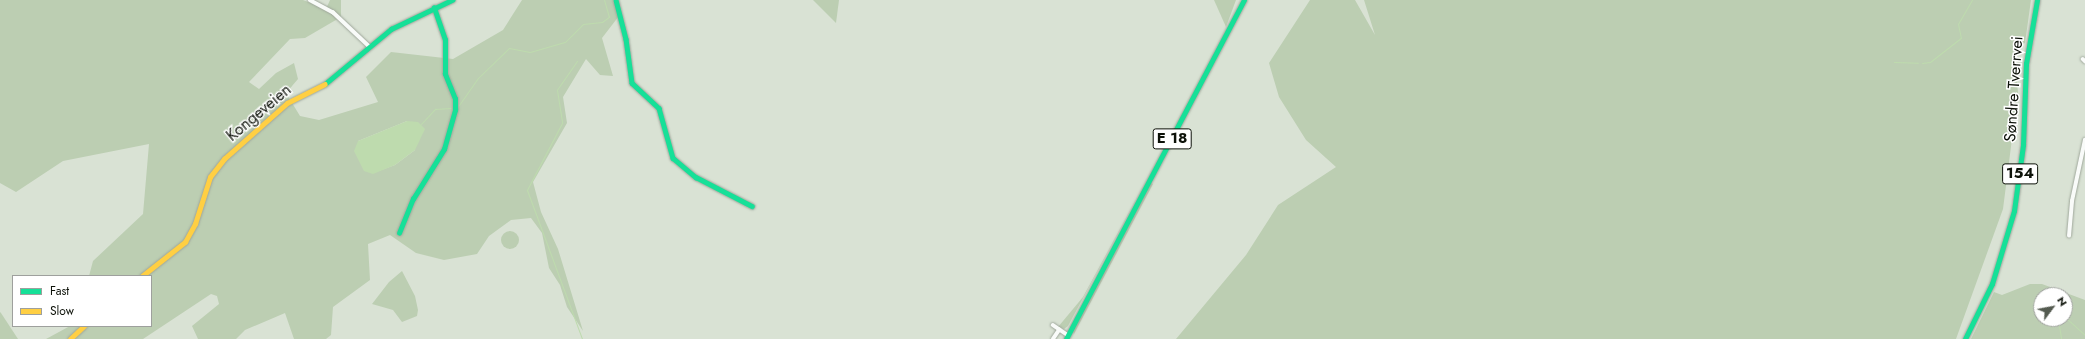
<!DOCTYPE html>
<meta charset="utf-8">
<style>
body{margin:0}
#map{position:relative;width:2085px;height:339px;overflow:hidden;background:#d9e2d4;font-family:Jost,sans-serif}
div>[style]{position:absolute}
.green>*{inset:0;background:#bcceb2}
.round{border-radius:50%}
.water>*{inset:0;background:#bedbae}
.stream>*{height:1px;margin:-0.5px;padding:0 0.5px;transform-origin:0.5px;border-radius:0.5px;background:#bedbae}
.roads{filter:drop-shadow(0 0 1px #9fa79b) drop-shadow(0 0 1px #9fa79b)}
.street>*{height:3.5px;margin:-1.75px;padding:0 1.75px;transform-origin:1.75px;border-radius:1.75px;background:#f9fbf9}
.fast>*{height:4.5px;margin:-2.25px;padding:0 2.25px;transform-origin:2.25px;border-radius:2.25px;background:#16e098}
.slow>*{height:4.5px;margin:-2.25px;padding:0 2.25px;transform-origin:2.25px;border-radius:2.25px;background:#ffcf43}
span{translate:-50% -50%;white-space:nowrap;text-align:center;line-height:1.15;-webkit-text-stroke:3px #fff;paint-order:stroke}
.shield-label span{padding:1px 3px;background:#fff;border:1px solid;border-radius:3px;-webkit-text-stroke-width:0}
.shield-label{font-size:15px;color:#0d1209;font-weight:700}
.street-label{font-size:16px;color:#0d1209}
.legend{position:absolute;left:12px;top:275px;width:140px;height:52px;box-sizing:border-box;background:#fff;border:1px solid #9ea09d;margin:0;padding:5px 7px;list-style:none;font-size:12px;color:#0d1209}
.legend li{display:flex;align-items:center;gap:8px;height:20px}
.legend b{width:20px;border:1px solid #9ea09d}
.north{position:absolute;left:2033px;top:287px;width:40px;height:40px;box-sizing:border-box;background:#fff;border:1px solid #9ea09d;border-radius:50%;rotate:58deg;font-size:11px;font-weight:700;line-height:16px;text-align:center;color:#0d1209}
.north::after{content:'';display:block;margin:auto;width:14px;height:18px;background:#545b50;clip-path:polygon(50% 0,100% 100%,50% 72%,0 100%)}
</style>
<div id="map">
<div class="green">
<i style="clip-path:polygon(evenodd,0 0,303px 0,326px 9px,330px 0,341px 0,341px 17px,305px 38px,290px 39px,249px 82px,259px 89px,276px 73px,294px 63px,298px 79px,286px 93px,300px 116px,319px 120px,378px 102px,366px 77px,391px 52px,453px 59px,503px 30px,522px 0,613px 0,619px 16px,602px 38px,613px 76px,600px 75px,586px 59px,563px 97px,567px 123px,533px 182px,541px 212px,558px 249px,583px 331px,567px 307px,560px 285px,549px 268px,542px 233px,531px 218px,511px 220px,489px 236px,477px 254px,444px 260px,416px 253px,390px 235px,368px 244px,370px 280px,333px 307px,331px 335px,326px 339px,294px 339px,285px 313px,245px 330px,236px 339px,198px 339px,192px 326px,219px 304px,217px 296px,211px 294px,143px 339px,46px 339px,70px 326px,151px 326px,151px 276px,89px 276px,93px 261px,143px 214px,149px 144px,63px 161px,16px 192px,0 183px,0 0,407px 121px,415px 150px,395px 165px,373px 173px,358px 141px,407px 121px)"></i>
<i style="clip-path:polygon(813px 0,839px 0,836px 23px)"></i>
<i style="clip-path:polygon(1214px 0,1236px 0,1226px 27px)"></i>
<i style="clip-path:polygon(1310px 0,1355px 0,1375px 35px,1364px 0,2031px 0,2025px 43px,2013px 49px,2018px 92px,2003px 209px,1956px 339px,1176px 339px,1246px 255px,1278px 205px,1336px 167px,1306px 140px,1279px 97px,1269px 63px)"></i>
<i style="clip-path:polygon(1151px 183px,1153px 184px,1074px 334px,1073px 332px)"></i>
<i style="clip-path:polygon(1144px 185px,1068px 326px,1064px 329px,1058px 327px,1083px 297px)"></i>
<i class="round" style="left:501px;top:231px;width:18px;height:18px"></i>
<i style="clip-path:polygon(402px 271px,415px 296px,418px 310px,417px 316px,402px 322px,393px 310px,372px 304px,389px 282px)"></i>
<i style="clip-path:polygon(evenodd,2030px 284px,2042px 284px,2085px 300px,2085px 339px,1971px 339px,1994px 292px,2002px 295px,2030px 284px,2041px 295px,2065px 295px,2065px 319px,2041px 319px,2041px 295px)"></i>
<i style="clip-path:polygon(0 312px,1px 313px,18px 339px,0 339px)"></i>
</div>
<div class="water">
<i style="clip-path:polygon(407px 121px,418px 122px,425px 129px,415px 150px,395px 165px,373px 174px,364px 171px,354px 151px,358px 141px)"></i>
</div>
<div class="stream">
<i style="left:577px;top:61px;width:35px;rotate:125deg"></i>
<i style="left:557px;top:90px;width:33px;rotate:81deg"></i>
<i style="left:562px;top:123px;width:76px;rotate:117.6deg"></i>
<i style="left:527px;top:190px;width:159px;rotate:69.7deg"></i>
<i style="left:1894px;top:62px;width:24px;rotate:2deg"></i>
<i style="left:1922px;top:63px;width:8px;rotate:-7deg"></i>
<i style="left:1930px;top:62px;width:39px;rotate:-38deg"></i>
<i style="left:1961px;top:38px;width:14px;rotate:-102deg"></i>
<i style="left:1958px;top:24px;width:28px;rotate:-60deg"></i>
<i style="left:459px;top:105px;width:33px;rotate:-55deg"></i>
<i style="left:478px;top:78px;width:43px;rotate:-44.1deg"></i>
<i style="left:509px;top:48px;width:21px;rotate:11deg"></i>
<i style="left:530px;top:52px;width:36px;rotate:-16deg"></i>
<i style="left:565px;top:42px;width:25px;rotate:-45deg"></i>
<i style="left:583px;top:24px;width:19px;rotate:-6deg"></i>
<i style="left:602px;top:22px;width:9px;rotate:-36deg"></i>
<i style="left:609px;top:17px;width:18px;rotate:-106deg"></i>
<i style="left:421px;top:124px;width:21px;rotate:-47deg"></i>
<i style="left:435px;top:109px;width:16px;rotate:-4deg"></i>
<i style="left:2061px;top:295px;width:2px;rotate:-90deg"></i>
<i style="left:2065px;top:317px;width:27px;rotate:42deg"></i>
<i style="left:2058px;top:319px;width:20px;rotate:81deg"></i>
</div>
<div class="roads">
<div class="street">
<i style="left:310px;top:0;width:26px;rotate:28deg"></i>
<i style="left:333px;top:12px;width:51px;rotate:43.4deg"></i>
<i style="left:2083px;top:59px;width:3px;rotate:45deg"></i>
<i style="left:2069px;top:236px;width:35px;rotate:-85deg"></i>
<i style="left:2072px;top:201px;width:62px;rotate:-78deg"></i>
<i style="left:1053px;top:325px;width:18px;rotate:34deg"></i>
<i style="left:1053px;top:339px;width:11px;rotate:-56deg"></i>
</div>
<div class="fast">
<i style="left:616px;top:0;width:40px;rotate:75.6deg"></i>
<i style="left:626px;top:39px;width:44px;rotate:82.2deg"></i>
<i style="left:632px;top:83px;width:37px;rotate:43deg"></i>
<i style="left:659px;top:108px;width:52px;rotate:74.4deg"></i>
<i style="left:673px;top:158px;width:30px;rotate:40deg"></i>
<i style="left:696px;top:177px;width:63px;rotate:27.4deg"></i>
<i style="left:325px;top:84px;width:86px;rotate:-39.8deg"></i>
<i style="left:391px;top:29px;width:68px;rotate:-25.4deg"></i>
<i style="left:399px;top:233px;width:37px;rotate:-68deg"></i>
<i style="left:413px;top:199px;width:59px;rotate:-58.2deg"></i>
<i style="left:444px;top:149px;width:41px;rotate:-74.2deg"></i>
<i style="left:455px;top:110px;width:11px;rotate:-90deg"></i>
<i style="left:455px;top:99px;width:27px;rotate:-112deg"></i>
<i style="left:445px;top:74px;width:34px;rotate:-90deg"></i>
<i style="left:445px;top:40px;width:34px;rotate:-109deg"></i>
<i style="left:1066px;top:339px;width:383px;rotate:-62.3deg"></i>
<i style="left:1965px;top:339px;width:61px;rotate:-63.9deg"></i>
<i style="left:1992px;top:284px;width:76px;rotate:-73.2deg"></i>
<i style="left:2014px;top:211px;width:67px;rotate:-82.2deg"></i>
<i style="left:2023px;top:145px;width:81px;rotate:-87.9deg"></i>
<i style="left:2026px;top:64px;width:65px;rotate:-80.2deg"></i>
</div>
<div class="slow">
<i style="left:142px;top:276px;width:55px;rotate:-38.3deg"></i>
<i style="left:185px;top:242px;width:21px;rotate:-61deg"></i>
<i style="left:195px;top:224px;width:49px;rotate:-72.3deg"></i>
<i style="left:210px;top:177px;width:23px;rotate:-52deg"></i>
<i style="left:224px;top:159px;width:84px;rotate:-41.6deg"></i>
<i style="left:287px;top:103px;width:42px;rotate:-26.6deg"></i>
<i style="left:70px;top:339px;width:19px;rotate:-43deg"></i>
</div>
</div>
<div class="shield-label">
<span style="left:1172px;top:139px">E 18</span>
<span style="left:2020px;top:174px">154</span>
</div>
<div class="street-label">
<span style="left:2014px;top:89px;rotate:-86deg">Søndre Tverrvei</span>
<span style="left:259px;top:113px;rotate:-40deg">Kongeveien</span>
</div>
<ul class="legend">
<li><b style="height:5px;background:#16e098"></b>Fast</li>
<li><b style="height:5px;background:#ffcf43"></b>Slow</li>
</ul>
<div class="north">N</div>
</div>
